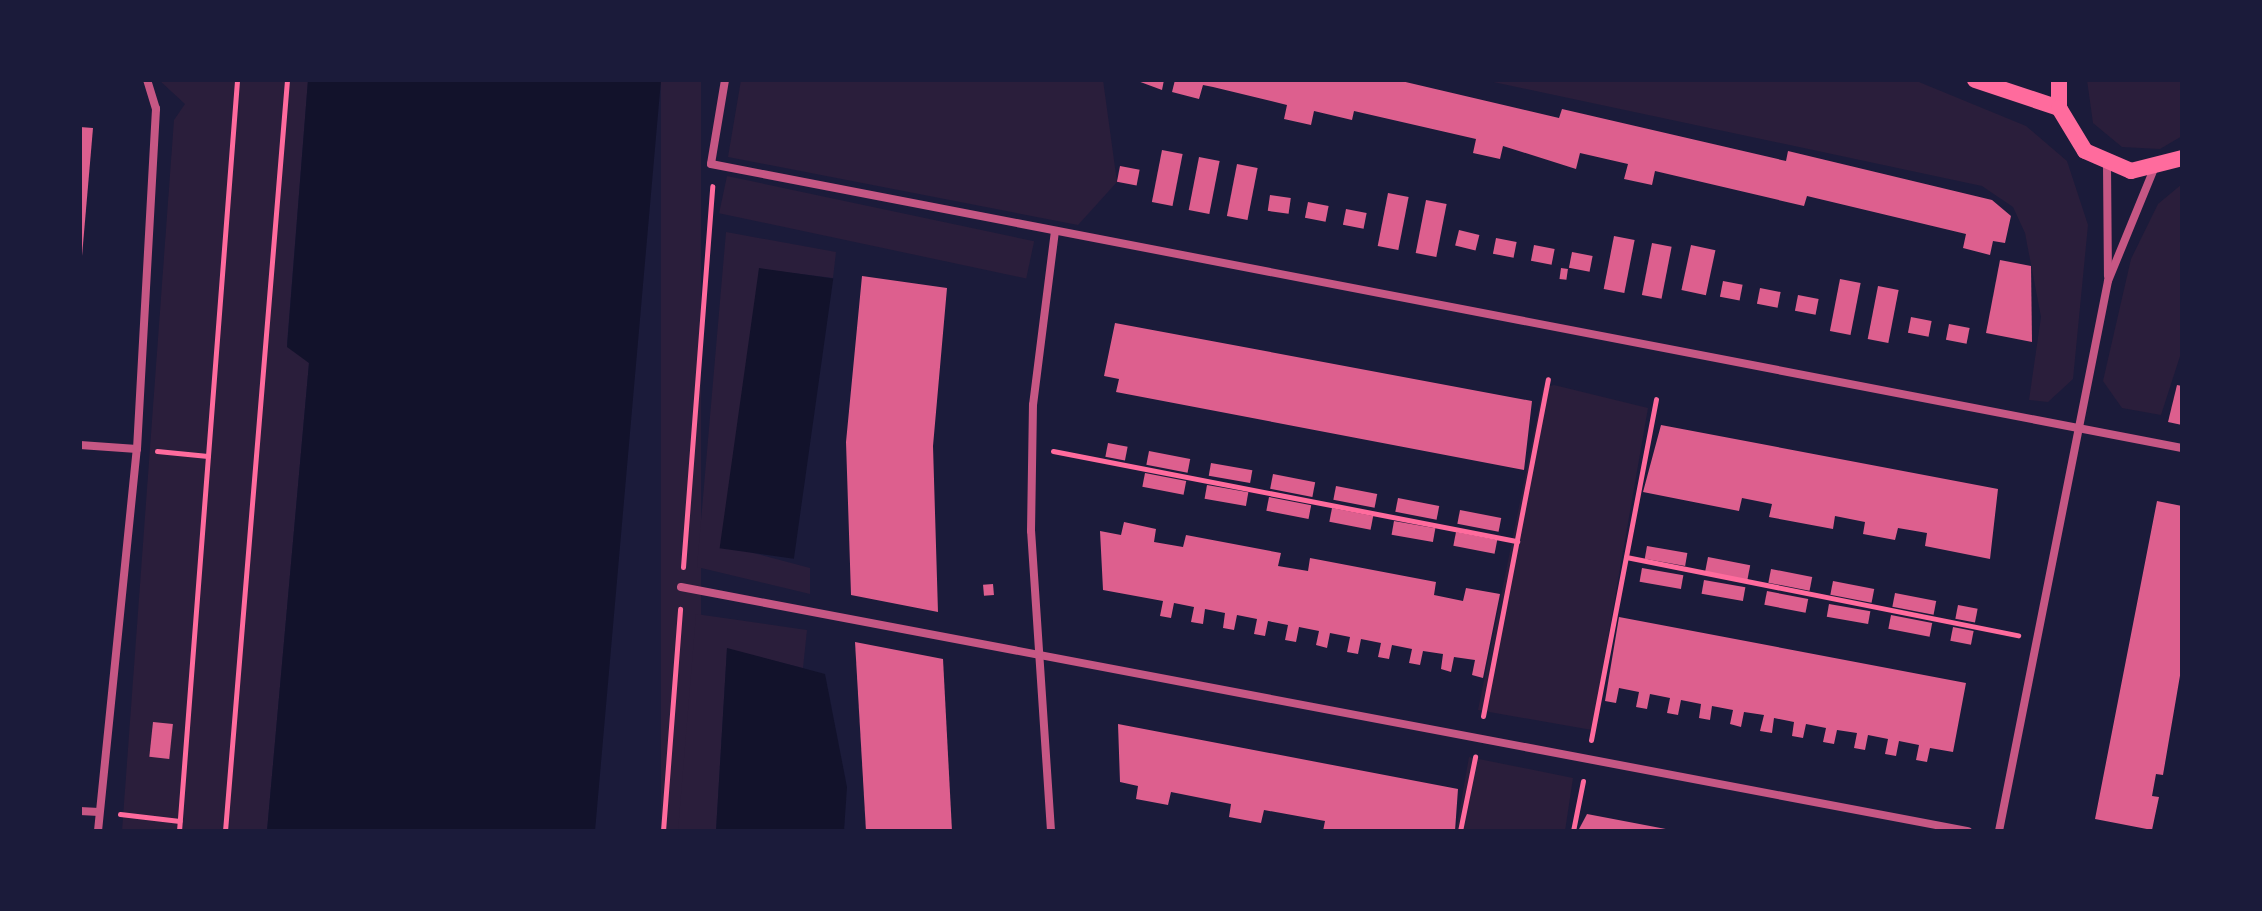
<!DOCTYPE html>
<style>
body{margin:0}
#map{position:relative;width:2262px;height:911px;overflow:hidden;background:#1b1b3a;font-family:Mulish,sans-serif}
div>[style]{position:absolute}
.green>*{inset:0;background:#2a1e3b;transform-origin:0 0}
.water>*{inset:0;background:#12122b;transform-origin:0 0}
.building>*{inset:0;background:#dd5f8e;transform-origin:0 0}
.path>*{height:5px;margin:-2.5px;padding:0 2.5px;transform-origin:2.5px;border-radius:2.5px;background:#ff6b9d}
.minor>*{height:8px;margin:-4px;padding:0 4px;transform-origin:4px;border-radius:4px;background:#c65784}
.secondary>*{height:16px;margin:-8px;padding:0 8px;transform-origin:8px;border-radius:8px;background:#ff6b9d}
span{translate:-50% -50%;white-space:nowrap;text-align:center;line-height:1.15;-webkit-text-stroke:6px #1b1b3a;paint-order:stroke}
.frame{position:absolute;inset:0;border:82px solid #1b1b3a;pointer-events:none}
</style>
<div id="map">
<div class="green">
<i style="clip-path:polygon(159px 80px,308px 80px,287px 344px,309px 363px,267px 831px,122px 831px,174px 120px,185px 104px)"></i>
<i style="left:661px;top:80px;width:40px;height:754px"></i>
<i style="clip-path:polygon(741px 80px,1103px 80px,1117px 182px,1078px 225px,728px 157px)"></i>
<i style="clip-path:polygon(1484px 80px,1914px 80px,2026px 126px,2067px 161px,2088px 225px,2073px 379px,2048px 402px,2029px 400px,2041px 317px,2025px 233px,2013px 207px,1982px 186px)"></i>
<i style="clip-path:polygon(2087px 80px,2182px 80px,2182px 136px,2160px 149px,2122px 147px,2093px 123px)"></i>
<i style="left:727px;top:176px;width:314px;height:38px;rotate:12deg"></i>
<i style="clip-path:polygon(2182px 184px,2182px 350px,2161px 415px,2122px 408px,2103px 381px,2131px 259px,2158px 204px)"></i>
<i style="clip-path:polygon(726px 232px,836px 252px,833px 278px,759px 269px,742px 550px,810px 568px,810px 594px,697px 567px)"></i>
<i style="clip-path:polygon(1554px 385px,1648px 408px,1592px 730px,1478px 710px,1543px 388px)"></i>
<i style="clip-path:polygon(696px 614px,807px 630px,803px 668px,727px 649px,716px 831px,678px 831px)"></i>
<i style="clip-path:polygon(1469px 757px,1573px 778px,1565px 831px,1456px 831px)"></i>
</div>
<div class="water">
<i style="clip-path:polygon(308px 80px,661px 80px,595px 831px,267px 831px,309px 363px,287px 347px)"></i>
<i style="left:759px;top:268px;width:75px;height:283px;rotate:8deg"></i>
<i style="clip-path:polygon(727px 648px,825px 674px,847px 787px,844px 831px,716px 831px)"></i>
</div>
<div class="building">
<i style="clip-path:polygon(1135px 80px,1164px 80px,1162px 90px)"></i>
<i style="clip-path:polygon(1175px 80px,1397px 80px,1559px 118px,1562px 109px,1786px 161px,1788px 151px,1992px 200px,2011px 216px,2005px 243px,1993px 241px,1990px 255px,1963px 248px,1966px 234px,1807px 196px,1804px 206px,1655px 171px,1652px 185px,1624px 179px,1628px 164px,1580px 153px,1576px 169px,1503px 146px,1500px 159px,1473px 153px,1476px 139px,1354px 111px,1352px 120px,1314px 111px,1311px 125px,1284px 119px,1287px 105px,1213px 87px,1203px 85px,1199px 99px,1172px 92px)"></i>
<i style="clip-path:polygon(80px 127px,93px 128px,82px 256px,80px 256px)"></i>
<i style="left:1162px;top:150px;width:21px;height:53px;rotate:11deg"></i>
<i style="left:1199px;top:157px;width:21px;height:54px;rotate:11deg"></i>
<i style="left:1237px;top:164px;width:21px;height:53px;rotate:11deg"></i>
<i style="left:1120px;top:166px;width:20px;height:16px;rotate:11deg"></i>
<i style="left:1388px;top:193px;width:21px;height:54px;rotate:11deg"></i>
<i style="left:1270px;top:195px;width:21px;height:16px;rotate:8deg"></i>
<i style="left:1426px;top:200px;width:21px;height:54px;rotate:11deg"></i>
<i style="left:1308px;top:202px;width:21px;height:16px;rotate:11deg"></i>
<i style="left:1346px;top:209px;width:21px;height:16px;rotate:11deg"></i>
<i style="left:1459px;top:230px;width:21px;height:16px;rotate:14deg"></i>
<i style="left:1614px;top:236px;width:21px;height:54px;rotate:11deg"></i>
<i style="left:1496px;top:238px;width:21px;height:16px;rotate:11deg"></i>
<i style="left:1652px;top:243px;width:20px;height:53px;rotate:11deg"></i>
<i style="left:1534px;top:245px;width:21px;height:16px;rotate:11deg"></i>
<i style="left:1691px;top:245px;width:25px;height:46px;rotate:12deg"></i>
<i style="left:1572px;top:252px;width:21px;height:16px;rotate:11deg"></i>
<i style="clip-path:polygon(2000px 260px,2031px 266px,2032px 342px,1986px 333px)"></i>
<i style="left:1561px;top:268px;width:7px;height:11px;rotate:8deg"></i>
<i style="clip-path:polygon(862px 276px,947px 288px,933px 446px,938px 612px,851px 595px,846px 442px)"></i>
<i style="left:1840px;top:279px;width:21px;height:53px;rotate:11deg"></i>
<i style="left:1723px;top:281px;width:20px;height:16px;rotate:11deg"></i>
<i style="left:1878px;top:286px;width:21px;height:54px;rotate:11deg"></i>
<i style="left:1760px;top:288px;width:21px;height:16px;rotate:11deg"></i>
<i style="left:1798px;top:295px;width:21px;height:16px;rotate:11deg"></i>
<i style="left:1911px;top:317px;width:21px;height:16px;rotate:11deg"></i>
<i style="clip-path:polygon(1115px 323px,1532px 401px,1524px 470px,1116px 392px,1119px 379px,1104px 376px)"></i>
<i style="left:1949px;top:324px;width:21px;height:16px;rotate:11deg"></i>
<i style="clip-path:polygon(2177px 385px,2182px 386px,2182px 425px,2168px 422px)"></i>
<i style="clip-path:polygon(1661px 425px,1998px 489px,1990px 559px,1925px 546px,1927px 533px,1898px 528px,1895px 540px,1863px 534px,1865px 522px,1835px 516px,1833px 529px,1769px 517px,1772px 504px,1742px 498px,1739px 511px,1643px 492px)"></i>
<i style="left:1108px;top:443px;width:20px;height:14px;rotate:11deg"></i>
<i style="left:1149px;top:451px;width:42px;height:14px;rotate:11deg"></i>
<i style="left:1211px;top:463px;width:42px;height:13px;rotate:10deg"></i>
<i style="left:1145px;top:473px;width:42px;height:14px;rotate:11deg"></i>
<i style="left:1273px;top:474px;width:43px;height:15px;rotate:11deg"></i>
<i style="left:1207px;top:485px;width:42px;height:14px;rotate:10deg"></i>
<i style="left:1336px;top:486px;width:42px;height:14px;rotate:11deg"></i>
<i style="left:1269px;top:497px;width:43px;height:14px;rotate:11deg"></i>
<i style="left:1398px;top:498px;width:42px;height:14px;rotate:11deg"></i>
<i style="clip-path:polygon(2157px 501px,2182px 506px,2182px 664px,2163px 775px,2156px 774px,2152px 796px,2159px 797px,2152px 830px,2095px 819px)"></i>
<i style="left:1332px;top:508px;width:42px;height:14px;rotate:11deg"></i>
<i style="left:1460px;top:510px;width:42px;height:14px;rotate:11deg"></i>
<i style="left:1394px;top:521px;width:42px;height:14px;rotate:10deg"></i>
<i style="clip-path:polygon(1124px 522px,1156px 529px,1154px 542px,1183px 547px,1186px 535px,1281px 553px,1278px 566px,1308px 571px,1310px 558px,1436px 582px,1434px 595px,1463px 601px,1466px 588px,1500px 594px,1483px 678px,1472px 675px,1475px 660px,1454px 657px,1451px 672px,1441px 669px,1443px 654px,1423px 651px,1420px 665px,1409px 663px,1412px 649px,1392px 645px,1389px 659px,1378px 657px,1381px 643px,1361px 639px,1358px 654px,1347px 652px,1350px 637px,1330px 633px,1327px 648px,1316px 645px,1319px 631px,1299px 627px,1296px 642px,1285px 640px,1288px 625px,1268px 621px,1265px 636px,1254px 634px,1257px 619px,1237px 615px,1234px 630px,1223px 628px,1225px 613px,1205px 609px,1203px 624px,1191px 622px,1194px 607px,1174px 603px,1171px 618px,1160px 616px,1163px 601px,1103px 590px,1100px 531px,1121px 535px)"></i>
<i style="left:1456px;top:532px;width:42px;height:14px;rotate:11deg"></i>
<i style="left:1647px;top:546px;width:41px;height:13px;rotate:10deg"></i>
<i style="left:1708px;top:557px;width:43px;height:15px;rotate:11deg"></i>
<i style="left:1642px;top:568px;width:42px;height:14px;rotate:10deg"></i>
<i style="left:1771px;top:569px;width:42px;height:14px;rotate:11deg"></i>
<i style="left:1704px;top:580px;width:42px;height:14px;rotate:10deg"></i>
<i style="left:1833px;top:581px;width:42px;height:14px;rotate:11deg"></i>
<i style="left:993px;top:584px;width:11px;height:10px;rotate:85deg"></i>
<i style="left:1767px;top:591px;width:42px;height:14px;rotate:11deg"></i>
<i style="left:1895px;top:593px;width:42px;height:14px;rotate:11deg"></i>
<i style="left:1829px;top:604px;width:42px;height:13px;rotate:10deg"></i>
<i style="left:1958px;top:605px;width:20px;height:14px;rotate:11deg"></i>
<i style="left:1891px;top:615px;width:42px;height:14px;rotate:11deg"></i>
<i style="clip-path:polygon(1619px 617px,1966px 683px,1953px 752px,1930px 748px,1927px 762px,1916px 760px,1919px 745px,1899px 741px,1896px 756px,1885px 754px,1888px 739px,1868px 735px,1865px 750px,1854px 748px,1857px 733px,1837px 730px,1834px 744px,1823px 742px,1826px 728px,1806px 724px,1803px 738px,1792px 736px,1794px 722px,1774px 718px,1772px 733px,1760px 731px,1764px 715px,1744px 712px,1741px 727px,1730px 724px,1733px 710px,1712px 706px,1710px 720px,1699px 718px,1701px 704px,1681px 700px,1678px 715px,1667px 713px,1670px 698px,1650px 694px,1647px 709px,1636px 707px,1639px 692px,1619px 688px,1616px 703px,1605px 701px)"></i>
<i style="left:1953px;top:627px;width:21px;height:14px;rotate:11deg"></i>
<i style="clip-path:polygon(855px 642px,943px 659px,952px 831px,866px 831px)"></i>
<i style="left:153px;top:722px;width:20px;height:35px;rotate:6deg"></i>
<i style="clip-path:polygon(1118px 724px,1458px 789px,1455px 831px,1323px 831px,1325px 821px,1264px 810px,1261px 823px,1229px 817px,1231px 804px,1171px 792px,1168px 805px,1136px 799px,1138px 786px,1120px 782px)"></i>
<i style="clip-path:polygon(1587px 814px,1671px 830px,1670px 831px,1578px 831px)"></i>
</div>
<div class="path">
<i style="left:157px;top:451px;width:51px;rotate:5.6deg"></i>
<i style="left:1053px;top:451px;width:473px;rotate:11deg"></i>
<i style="left:1626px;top:557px;width:400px;rotate:11.3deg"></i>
<i style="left:683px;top:567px;width:382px;rotate:-85.6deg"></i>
<i style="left:1483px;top:716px;width:343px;rotate:-79.1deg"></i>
<i style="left:1591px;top:740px;width:347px;rotate:-79.2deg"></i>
<i style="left:120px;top:814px;width:60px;rotate:6.7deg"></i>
<i style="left:179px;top:831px;width:753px;rotate:-85.58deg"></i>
<i style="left:225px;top:831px;width:754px;rotate:-85.28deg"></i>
<i style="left:663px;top:831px;width:223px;rotate:-85.6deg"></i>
<i style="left:1460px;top:831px;width:76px;rotate:-78.5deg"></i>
<i style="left:1573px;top:831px;width:51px;rotate:-78.7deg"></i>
</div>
<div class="minor">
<i style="left:725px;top:80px;width:85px;rotate:99.5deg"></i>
<i style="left:711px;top:164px;width:1498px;rotate:10.93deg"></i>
<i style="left:2107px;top:165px;width:111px;rotate:89.5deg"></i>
<i style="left:80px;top:445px;width:57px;rotate:4deg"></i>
<i style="left:681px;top:587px;width:1310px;rotate:10.74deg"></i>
<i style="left:80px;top:811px;width:19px;rotate:3deg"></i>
<i style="left:98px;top:831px;width:384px;rotate:-84.2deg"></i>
<i style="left:137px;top:449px;width:341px;rotate:-86.8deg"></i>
<i style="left:156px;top:109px;width:30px;rotate:-107deg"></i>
<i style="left:1051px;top:831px;width:301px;rotate:-93.8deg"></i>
<i style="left:1031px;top:531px;width:126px;rotate:-89.1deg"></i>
<i style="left:1033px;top:405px;width:175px;rotate:-82.8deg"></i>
<i style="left:1999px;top:831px;width:561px;rotate:-78.79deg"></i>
<i style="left:2108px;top:281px;width:121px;rotate:-67.7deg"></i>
</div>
<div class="secondary">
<i style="left:1975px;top:80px;width:89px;rotate:18.4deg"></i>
<i style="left:2059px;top:80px;width:28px;rotate:90deg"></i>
<i style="left:2059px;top:108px;width:50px;rotate:58.8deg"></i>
<i style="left:2085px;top:151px;width:50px;rotate:23.5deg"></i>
<i style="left:2131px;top:171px;width:53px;rotate:-14.3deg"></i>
</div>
<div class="frame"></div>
</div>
